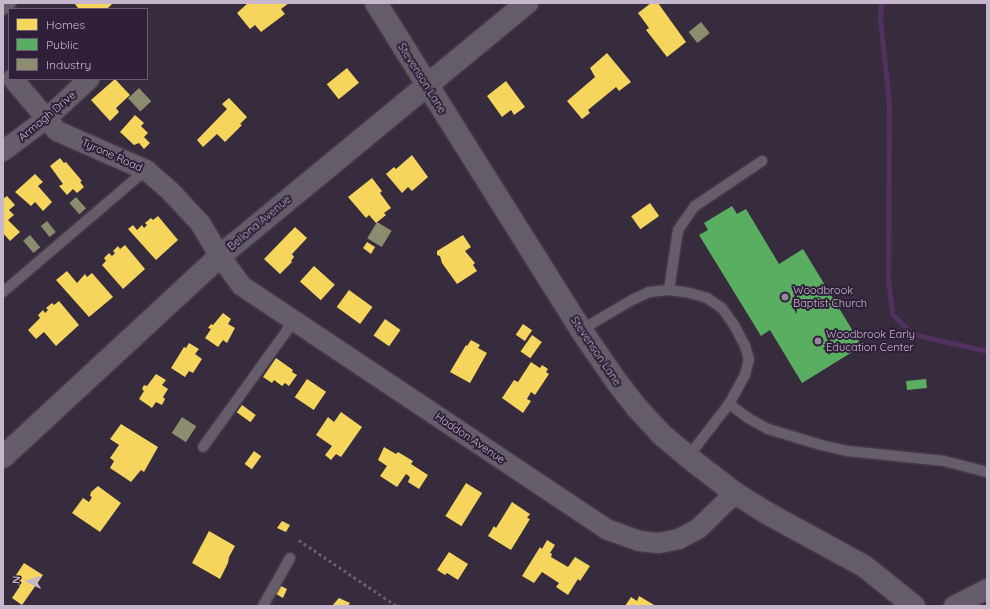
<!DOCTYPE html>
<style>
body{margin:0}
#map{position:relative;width:990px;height:609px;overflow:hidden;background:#372c3d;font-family:Quicksand,sans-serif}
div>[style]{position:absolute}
.homes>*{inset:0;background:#f6d55c;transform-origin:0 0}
.public>*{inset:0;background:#5aae61;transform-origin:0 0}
.industry>*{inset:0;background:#8c8c6e;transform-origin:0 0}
.stream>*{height:5px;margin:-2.5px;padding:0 2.5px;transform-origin:2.5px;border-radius:2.5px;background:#503160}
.path>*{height:2.5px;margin-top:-1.25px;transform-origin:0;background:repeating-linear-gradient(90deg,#645d6a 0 3px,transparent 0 6px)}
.roads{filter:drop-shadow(0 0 1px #504754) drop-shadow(0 0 1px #504754)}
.lane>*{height:10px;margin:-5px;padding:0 5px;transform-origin:5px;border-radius:5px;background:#655d6a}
.street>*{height:20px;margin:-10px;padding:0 10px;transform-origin:10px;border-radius:10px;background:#655d6a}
.secondary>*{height:22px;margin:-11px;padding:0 11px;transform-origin:11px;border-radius:11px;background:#645c68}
.dots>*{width:11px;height:11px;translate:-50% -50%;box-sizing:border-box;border:2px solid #301f39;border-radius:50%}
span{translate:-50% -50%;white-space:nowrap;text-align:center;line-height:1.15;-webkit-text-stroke:4px #301f39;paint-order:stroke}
.street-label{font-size:11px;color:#c6b7cd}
.poi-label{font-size:11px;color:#c6b7cd}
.left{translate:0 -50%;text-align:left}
.frame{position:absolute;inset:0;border:4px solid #c6b7cd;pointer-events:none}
.legend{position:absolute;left:8px;top:8px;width:140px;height:72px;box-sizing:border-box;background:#301f39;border:1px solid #6c5c74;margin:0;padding:5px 7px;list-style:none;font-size:12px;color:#c6b7cd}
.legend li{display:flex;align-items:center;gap:8px;height:20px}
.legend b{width:20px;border:1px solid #6c5c74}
.north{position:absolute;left:8px;top:561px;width:40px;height:40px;-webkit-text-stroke:3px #301f39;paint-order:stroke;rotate:275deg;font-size:11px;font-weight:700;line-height:16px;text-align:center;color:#c6b7cd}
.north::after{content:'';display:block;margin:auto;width:14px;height:18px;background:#c6b7cd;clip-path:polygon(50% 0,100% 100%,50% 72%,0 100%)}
</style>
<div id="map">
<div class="homes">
<i style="clip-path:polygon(74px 3px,113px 3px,107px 9px,79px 9px)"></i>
<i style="clip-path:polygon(248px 3px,289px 3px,281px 9px,285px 14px,261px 32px,255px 25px,250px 29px,237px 13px)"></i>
<i style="clip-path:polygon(651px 3px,658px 3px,686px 42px,667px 57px,646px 30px,649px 28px,638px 13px)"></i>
<i style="clip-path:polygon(607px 53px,631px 82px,619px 91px,616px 87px,588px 110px,590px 113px,582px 119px,567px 101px,595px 77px,590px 68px)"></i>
<i style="left:347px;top:68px;width:19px;height:26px;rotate:51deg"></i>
<i style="clip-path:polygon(115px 79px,130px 95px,116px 108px,119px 112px,110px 121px,91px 100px)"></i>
<i style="clip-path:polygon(506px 81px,525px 107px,514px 115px,511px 110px,502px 117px,487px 96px)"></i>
<i style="clip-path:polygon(229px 98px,247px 117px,240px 124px,242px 125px,225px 142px,217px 134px,203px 147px,197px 140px,227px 109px,222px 104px)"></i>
<i style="clip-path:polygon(135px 115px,144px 123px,141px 126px,148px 133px,144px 137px,150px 143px,144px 149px,139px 143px,134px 145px,120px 132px)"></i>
<i style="clip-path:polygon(412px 155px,428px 177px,412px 191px,408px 187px,402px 193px,386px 174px,394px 167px,396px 169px)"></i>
<i style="clip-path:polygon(60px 158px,64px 163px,66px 162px,82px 181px,80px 182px,84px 187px,77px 193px,73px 189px,67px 195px,59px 186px,63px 184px,50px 166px)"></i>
<i style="clip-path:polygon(35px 174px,43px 182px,38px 186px,52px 202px,43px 211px,35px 202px,31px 206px,15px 192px)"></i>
<i style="clip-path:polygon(372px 178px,382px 191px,380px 193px,391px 208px,384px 213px,386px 215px,376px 223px,369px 215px,366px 218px,348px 197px)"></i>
<i style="clip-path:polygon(7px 196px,15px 205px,9px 210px,14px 215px,8px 220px,20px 232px,10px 241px,3px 233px,3px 199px)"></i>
<i style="left:650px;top:203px;width:16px;height:23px;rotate:55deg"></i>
<i style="clip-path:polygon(158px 216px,178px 240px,156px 260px,128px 229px,133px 225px,137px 230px,142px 225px,144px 228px,147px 225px,145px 223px,151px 218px,153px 220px)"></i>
<i style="clip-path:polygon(295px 227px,307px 238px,292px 254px,294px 257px,291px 261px,292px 262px,280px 274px,264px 259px)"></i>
<i style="clip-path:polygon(463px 235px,471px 247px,465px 251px,475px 263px,473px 265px,477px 271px,457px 284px,442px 263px,440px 256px,437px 255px,437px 251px)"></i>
<i style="clip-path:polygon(367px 242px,375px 247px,371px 254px,363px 248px)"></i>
<i style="clip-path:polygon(125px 245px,145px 269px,123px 289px,102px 265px,106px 261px,104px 258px,109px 253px,112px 256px,115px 253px,113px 251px,118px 246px,120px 249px)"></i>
<i style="left:314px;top:266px;width:28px;height:21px;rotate:42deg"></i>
<i style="clip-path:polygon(67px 271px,77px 283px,85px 274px,87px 277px,92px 273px,113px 297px,89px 317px,56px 280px)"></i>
<i style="left:349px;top:290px;width:29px;height:21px;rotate:36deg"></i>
<i style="clip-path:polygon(59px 301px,79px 325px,56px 346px,44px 332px,36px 339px,28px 330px,40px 318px,38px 315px,43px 310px,45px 313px,48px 310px,46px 308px,52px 303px,54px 305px)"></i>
<i style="clip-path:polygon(223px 313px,231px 319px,228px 324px,235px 328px,227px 343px,223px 340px,218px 347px,205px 338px,211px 329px,208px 328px,211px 324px,213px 325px)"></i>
<i style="left:385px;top:319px;width:19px;height:20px;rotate:35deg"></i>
<i style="left:523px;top:324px;width:11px;height:13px;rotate:34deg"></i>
<i style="left:532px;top:335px;width:12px;height:20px;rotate:35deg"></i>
<i style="clip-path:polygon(471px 340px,480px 345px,478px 348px,487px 353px,470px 383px,450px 372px,466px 345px,467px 346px)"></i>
<i style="clip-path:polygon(189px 343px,199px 349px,195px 354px,202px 359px,193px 373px,189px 371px,185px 377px,171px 368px,184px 347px,186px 348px)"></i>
<i style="clip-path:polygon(276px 358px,293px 370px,292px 372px,297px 375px,289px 386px,285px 383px,282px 386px,274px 380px,272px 383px,263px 377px)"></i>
<i style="clip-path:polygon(531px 362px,540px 368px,542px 365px,548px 369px,546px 372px,549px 374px,535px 395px,531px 392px,527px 399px,531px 401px,523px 413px,502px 398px,514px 380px,518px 382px)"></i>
<i style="clip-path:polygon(156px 374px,166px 380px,162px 385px,168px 389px,163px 397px,165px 399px,162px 405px,156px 402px,152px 408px,139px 399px,144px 391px,142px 389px,144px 385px,147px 386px)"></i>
<i style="left:307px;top:379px;width:23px;height:22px;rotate:34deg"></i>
<i style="left:242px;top:405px;width:17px;height:9px;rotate:36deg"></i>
<i style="clip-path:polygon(341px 412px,362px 427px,341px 457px,336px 454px,331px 460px,325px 455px,332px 446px,316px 435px,328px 417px,334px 422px)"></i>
<i style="clip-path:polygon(121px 424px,158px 447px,144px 472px,141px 470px,131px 482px,110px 468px,114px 461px,110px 458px,119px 445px,110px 439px)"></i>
<i style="clip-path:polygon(384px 447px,396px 454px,398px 452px,413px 461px,411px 464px,428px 475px,419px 489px,408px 482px,410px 477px,406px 474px,397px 487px,380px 476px,387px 466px,378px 460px)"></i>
<i style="left:254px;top:451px;width:9px;height:16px;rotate:36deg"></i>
<i style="left:466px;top:483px;width:19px;height:39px;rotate:32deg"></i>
<i style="clip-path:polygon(98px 486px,121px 503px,100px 532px,72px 513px,83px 498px,89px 502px,92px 497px,90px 496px,91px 492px)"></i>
<i style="clip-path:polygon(512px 502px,530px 514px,527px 518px,530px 519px,511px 550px,488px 536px,494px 526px,496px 528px)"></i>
<i style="clip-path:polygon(282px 521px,290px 525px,286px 532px,277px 528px)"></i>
<i style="clip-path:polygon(209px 531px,235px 546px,229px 557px,228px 563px,220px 579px,192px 563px)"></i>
<i style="clip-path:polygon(547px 540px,555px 545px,550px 553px,552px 554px,551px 557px,568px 567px,575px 557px,590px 566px,580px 581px,578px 579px,568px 595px,556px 587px,559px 583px,542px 572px,534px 583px,522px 576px,540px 547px,542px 549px)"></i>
<i style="clip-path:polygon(449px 552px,468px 564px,458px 580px,447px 573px,445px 575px,437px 570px)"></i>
<i style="clip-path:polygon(24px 563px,43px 575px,22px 605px,12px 598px,20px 586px,12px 581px)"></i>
<i style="clip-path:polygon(281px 586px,287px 589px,283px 598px,276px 594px)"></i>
<i style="clip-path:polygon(639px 596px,656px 606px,625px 606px,631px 597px,637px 601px)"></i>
<i style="clip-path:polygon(339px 598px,350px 603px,348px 606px,332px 606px)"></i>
</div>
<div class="public">
<i style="clip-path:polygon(732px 206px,737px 214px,746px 209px,779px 264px,803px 249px,862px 346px,802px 383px,770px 330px,761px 336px,699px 235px,708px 230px,704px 223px)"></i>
<i style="left:926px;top:379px;width:9px;height:20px;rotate:84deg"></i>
</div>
<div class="industry">
<i style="left:701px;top:22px;width:14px;height:16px;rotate:51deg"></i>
<i style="left:139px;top:88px;width:18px;height:15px;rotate:47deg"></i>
<i style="left:76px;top:197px;width:15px;height:9px;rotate:48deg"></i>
<i style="left:47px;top:221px;width:14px;height:8px;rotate:51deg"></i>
<i style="left:377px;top:222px;width:17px;height:19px;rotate:31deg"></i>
<i style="left:30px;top:235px;width:16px;height:9px;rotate:50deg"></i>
<i style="left:182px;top:417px;width:17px;height:19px;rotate:33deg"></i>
</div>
<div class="stream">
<i style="left:881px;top:3px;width:15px;rotate:94deg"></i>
<i style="left:880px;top:18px;width:86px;rotate:84deg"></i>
<i style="left:889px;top:104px;width:176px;rotate:90.3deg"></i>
<i style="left:888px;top:280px;width:34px;rotate:83deg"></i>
<i style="left:892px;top:314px;width:29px;rotate:44deg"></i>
<i style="left:913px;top:334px;width:76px;rotate:12.9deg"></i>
</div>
<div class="path">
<i style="left:299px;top:540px;width:118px;rotate:34deg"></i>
</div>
<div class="roads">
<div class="lane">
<i style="left:3px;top:10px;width:11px;rotate:-41deg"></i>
<i style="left:669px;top:290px;width:61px;rotate:-81.5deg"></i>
<i style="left:678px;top:230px;width:29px;rotate:-55deg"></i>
<i style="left:695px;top:206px;width:81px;rotate:-33.9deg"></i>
<i style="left:3px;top:292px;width:188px;rotate:-40.5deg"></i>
<i style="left:581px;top:330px;width:59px;rotate:-30.5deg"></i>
<i style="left:632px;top:300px;width:19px;rotate:-25deg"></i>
<i style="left:649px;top:292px;width:20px;rotate:-6deg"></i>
<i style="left:669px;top:290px;width:21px;rotate:8deg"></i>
<i style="left:690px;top:293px;width:18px;rotate:16deg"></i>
<i style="left:707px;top:298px;width:18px;rotate:34deg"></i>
<i style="left:722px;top:308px;width:21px;rotate:55deg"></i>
<i style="left:734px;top:325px;width:24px;rotate:62deg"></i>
<i style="left:745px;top:346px;width:14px;rotate:73deg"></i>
<i style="left:749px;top:359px;width:16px;rotate:104deg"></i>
<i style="left:745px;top:375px;width:33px;rotate:119deg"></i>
<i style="left:729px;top:404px;width:67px;rotate:127.7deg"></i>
<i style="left:729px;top:404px;width:24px;rotate:36deg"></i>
<i style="left:748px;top:418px;width:23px;rotate:29deg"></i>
<i style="left:768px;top:429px;width:55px;rotate:16.8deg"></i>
<i style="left:821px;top:445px;width:28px;rotate:13deg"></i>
<i style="left:848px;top:451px;width:97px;rotate:5.9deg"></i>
<i style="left:944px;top:461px;width:44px;rotate:14.3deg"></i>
<i style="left:203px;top:447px;width:155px;rotate:-54.2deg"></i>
<i style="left:263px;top:606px;width:55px;rotate:-60.6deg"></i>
</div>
<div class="street">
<i style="left:13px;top:79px;width:68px;rotate:49.8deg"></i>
<i style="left:57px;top:131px;width:97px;rotate:23.7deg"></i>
<i style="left:146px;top:170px;width:35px;rotate:41deg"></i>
<i style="left:172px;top:193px;width:41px;rotate:47deg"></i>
<i style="left:200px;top:223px;width:39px;rotate:59deg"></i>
<i style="left:220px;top:256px;width:37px;rotate:54deg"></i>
<i style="left:242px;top:286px;width:438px;rotate:33.7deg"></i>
<i style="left:606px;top:529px;width:35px;rotate:20deg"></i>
<i style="left:639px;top:541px;width:20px;rotate:6deg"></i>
<i style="left:659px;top:543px;width:20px;rotate:-11deg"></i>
<i style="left:679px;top:539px;width:21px;rotate:-28deg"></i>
<i style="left:698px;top:529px;width:52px;rotate:-44.2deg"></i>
<i style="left:3px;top:151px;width:54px;rotate:-36.7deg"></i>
<i style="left:46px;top:119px;width:59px;rotate:-42.9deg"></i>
<i style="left:954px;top:606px;width:37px;rotate:-27deg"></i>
</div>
<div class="secondary">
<i style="left:376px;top:3px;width:386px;rotate:57.9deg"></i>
<i style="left:581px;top:330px;width:62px;rotate:55.5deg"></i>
<i style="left:616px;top:381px;width:34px;rotate:52deg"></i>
<i style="left:637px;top:408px;width:35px;rotate:47deg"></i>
<i style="left:661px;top:434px;width:35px;rotate:40deg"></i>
<i style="left:688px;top:457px;width:59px;rotate:37.5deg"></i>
<i style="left:735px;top:493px;width:36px;rotate:32deg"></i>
<i style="left:765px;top:512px;width:113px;rotate:28.6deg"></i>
<i style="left:864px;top:566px;width:64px;rotate:38.7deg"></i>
<i style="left:3px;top:457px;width:296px;rotate:-42.8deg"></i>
<i style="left:220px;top:256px;width:398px;rotate:-39.5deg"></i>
</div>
</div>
<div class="dots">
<i style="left:785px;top:297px;background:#94869b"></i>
<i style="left:818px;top:341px;background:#94869b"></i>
</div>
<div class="street-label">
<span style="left:422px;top:78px;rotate:58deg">Stevenson Lane</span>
<span style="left:47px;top:116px;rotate:-40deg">Armagh Drive</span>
<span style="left:112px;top:155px;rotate:24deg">Tyrone Road</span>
<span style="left:259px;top:223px;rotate:-40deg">Bellona Avenue</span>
<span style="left:596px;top:351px;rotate:56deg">Stevenson Lane</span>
<span style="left:470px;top:438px;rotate:34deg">Haddon Avenue</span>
</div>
<div class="poi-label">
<span class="left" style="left:793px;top:297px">Woodbrook<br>Baptist Church</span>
<span class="left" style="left:826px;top:341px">Woodbrook Early<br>Education Center</span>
</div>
<div class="frame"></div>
<ul class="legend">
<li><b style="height:11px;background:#f6d55c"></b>Homes</li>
<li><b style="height:11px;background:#5aae61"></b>Public</li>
<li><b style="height:11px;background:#8c8c6e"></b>Industry</li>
</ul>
<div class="north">N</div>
</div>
